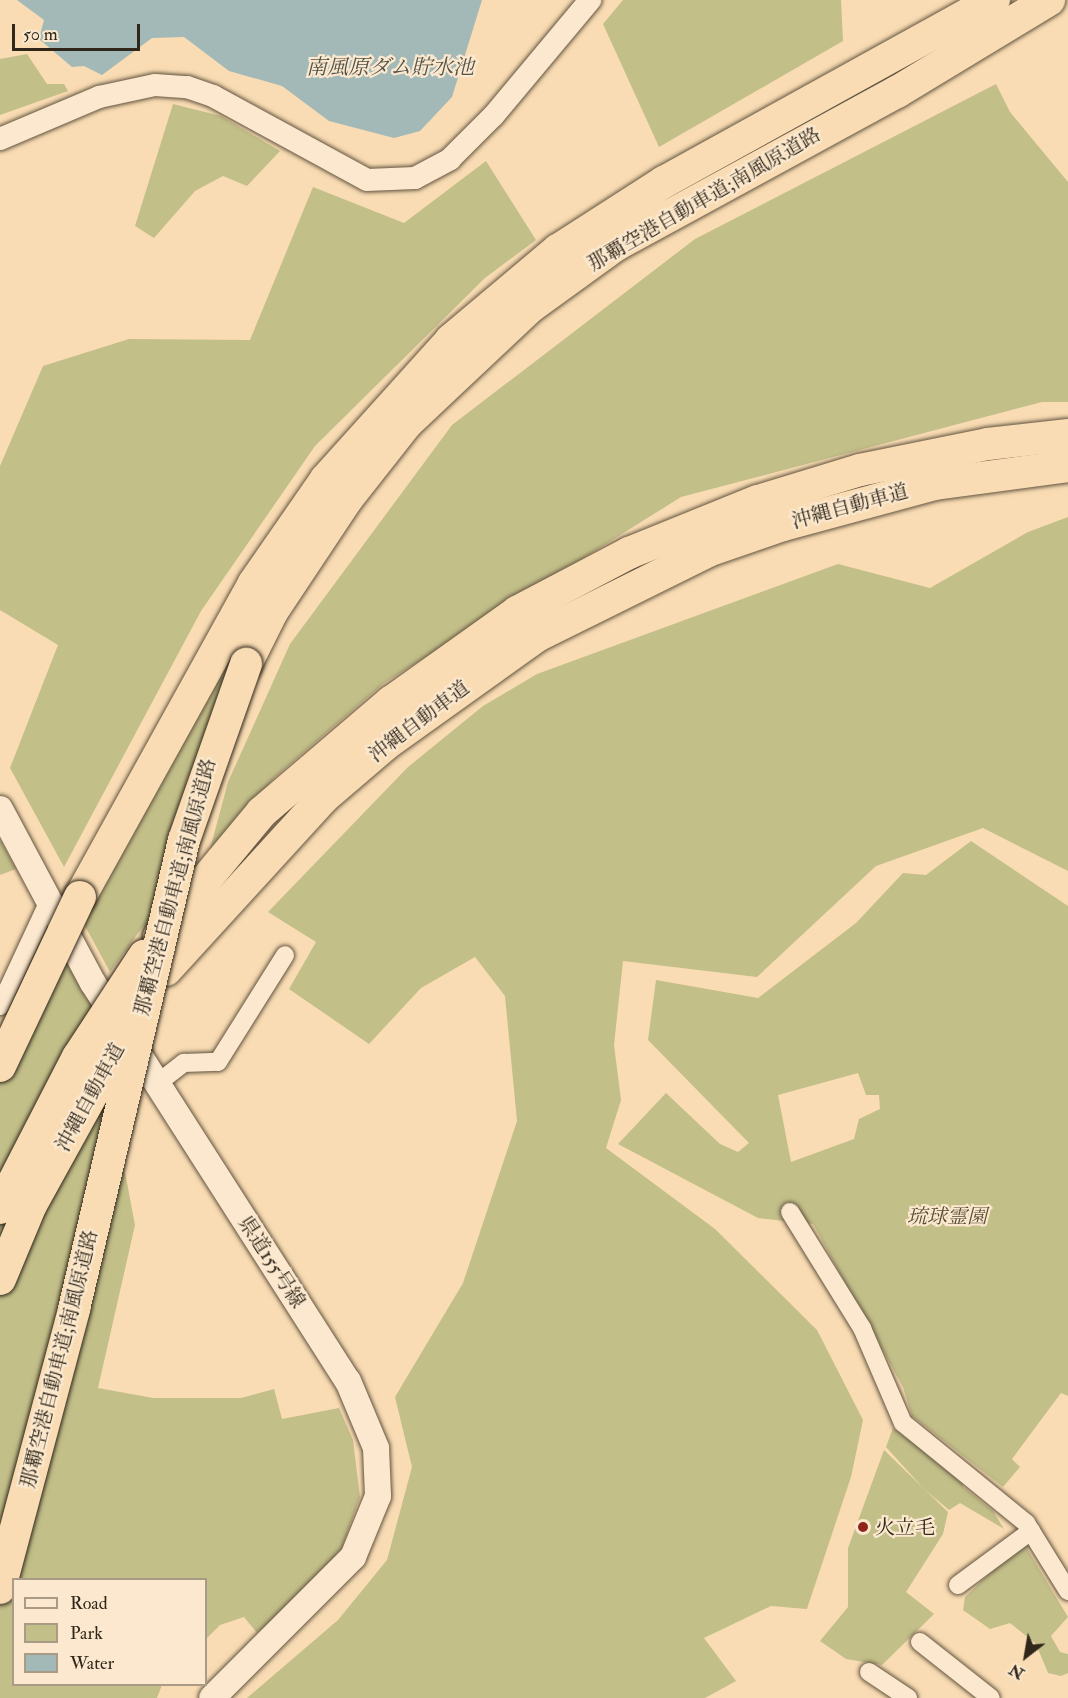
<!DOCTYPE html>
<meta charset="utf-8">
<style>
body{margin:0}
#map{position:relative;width:1068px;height:1698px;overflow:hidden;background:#f9dcb3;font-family:"IM FELL Double Pica","Noto Serif JP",serif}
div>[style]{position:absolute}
.green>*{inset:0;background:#c3bf89}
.water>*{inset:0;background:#a2b9b7}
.roads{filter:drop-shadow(0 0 2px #625440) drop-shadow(0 0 2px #625440)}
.minor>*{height:18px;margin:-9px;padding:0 9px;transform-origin:9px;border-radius:9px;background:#fbe8ce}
.tertiary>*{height:22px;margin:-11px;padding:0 11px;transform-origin:11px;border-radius:11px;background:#fbe8ce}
.secondary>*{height:26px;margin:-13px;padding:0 13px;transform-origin:13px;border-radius:13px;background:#fbe8ce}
.motorway>*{height:32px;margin:-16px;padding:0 16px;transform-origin:16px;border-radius:16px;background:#f9dcb3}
.bridges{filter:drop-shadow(0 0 2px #30271a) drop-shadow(0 0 2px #30271a)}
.motorway-bridge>*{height:32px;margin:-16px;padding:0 16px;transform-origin:16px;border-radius:16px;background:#f9dcb3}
.dots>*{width:16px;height:16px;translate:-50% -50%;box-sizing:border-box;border:3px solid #fbe8ce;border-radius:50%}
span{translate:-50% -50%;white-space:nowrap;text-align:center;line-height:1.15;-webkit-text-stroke:4.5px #fbe8ce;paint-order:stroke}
.street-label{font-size:20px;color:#30271a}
.park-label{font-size:20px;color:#554d36;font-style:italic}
.poi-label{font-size:20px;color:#30271a}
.left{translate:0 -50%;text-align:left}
.water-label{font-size:21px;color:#525349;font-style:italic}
.legend{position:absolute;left:12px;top:1578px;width:195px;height:108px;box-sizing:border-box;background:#fbe8ce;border:2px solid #aa9b86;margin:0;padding:8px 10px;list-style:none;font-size:18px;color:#30271a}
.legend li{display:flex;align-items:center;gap:12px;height:30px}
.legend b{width:30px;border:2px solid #aa9b86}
.north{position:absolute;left:996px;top:1626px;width:60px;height:60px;-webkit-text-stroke:4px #fbe8ce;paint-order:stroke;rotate:211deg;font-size:16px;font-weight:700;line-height:24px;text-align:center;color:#30271a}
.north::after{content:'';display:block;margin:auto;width:21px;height:27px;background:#30271a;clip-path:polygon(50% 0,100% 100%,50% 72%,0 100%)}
.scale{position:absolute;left:12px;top:24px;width:128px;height:27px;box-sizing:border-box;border:3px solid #30271a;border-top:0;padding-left:8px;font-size:18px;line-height:21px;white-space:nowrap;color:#30271a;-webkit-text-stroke:4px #fbe8ce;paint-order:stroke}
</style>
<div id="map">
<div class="green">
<i style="clip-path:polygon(623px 0,841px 0,843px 41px,659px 147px,603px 24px)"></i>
<i style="clip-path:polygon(27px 54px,47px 84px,64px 84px,68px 91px,0 115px,0 59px)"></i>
<i style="clip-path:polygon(996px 84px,1010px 112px,1068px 182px,1068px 402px,1042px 402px,681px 497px,384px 683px,275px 777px,209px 853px,228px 782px,290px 644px,452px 425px,695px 239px)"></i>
<i style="clip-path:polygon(173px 104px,221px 116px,280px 151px,247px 186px,223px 176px,195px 191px,154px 238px,135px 226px)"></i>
<i style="clip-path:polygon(486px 161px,536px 240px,485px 278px,315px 446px,201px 611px,64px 867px,10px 768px,58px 645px,0 610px,0 466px,43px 366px,129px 339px,250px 340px,313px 187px,404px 223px)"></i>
<i style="clip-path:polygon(1068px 517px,1068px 871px,983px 828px,876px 866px,757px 977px,623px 961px,614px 1045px,621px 1100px,606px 1148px,715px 1229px,817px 1330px,863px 1420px,851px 1477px,807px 1609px,771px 1606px,704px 1638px,736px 1681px,705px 1698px,247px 1698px,338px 1620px,387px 1560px,412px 1467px,395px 1397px,463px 1283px,517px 1121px,505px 996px,475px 957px,421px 988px,369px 1044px,289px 989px,316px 942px,268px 912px,408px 767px,483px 706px,537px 674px,838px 564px,930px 588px,1028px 532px)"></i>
<i style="clip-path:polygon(240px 650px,219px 693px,149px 918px,110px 972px,84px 924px,211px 687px)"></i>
<i style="clip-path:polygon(0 840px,16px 869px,0 875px)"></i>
<i style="clip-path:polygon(evenodd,971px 841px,1068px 906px,1068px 1396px,1061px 1393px,1012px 1459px,1020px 1467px,1003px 1487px,912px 1416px,903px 1387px,813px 1224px,758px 1218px,618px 1144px,666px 1093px,720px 1144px,738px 1152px,749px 1143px,648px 1040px,656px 980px,758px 998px,856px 923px,903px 873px,926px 875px,971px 841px,858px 1073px,866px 1095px,879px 1095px,880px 1109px,859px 1119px,854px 1139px,791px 1162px,778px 1095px,858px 1073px)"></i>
<i style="clip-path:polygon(39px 957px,69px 962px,93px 1003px,135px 1225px,98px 1388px,153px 1398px,241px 1398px,274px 1389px,282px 1419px,339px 1408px,353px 1440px,360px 1497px,342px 1548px,310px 1588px,257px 1633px,244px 1617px,220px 1625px,206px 1639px,206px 1580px,14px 1580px,14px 1684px,162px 1685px,157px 1698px,0 1698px,0 1047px)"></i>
<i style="clip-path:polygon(893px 1428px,963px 1479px,963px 1487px,993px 1511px,1004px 1529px,960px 1503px,949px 1510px,924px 1489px,886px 1447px)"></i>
<i style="clip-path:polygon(884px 1450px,948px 1512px,943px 1534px,906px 1592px,934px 1614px,882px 1665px,846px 1659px,820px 1641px,848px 1607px,848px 1548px)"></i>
<i style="clip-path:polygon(1023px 1542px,1068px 1617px,1051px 1636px,1060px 1652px,1068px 1654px,1068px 1673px,1061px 1676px,1048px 1673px,1036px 1644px,1010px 1623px,990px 1629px,963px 1610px,965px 1597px)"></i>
</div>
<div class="water">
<i style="clip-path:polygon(17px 0,482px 0,452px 97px,420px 131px,394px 138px,329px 121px,282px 86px,229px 71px,184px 37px,152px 38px,102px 75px,84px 66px,72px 67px,39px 39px,44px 20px)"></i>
</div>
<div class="roads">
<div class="minor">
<i style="left:0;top:1006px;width:116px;rotate:-65deg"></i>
<i style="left:158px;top:1083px;width:33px;rotate:-38deg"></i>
<i style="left:184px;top:1063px;width:34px;rotate:-2deg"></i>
<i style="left:218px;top:1062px;width:126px;rotate:-57.9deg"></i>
<i style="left:790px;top:1212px;width:137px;rotate:58.2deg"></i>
<i style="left:862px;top:1328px;width:103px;rotate:66.7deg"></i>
<i style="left:903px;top:1423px;width:159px;rotate:39.1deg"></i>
<i style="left:1026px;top:1523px;width:80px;rotate:58.3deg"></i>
<i style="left:958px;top:1585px;width:91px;rotate:-36.5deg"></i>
<i style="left:920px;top:1642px;width:90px;rotate:38.3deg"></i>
<i style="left:869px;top:1672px;width:47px;rotate:33.7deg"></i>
</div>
<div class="tertiary">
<i style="left:0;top:139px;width:108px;rotate:-23deg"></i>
<i style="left:99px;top:97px;width:57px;rotate:-12.1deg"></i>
<i style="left:155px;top:85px;width:32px;rotate:4deg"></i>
<i style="left:187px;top:87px;width:28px;rotate:19deg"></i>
<i style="left:213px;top:96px;width:175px;rotate:28.6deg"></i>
<i style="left:367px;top:180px;width:48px;rotate:-2.4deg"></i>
<i style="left:415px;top:178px;width:40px;rotate:-28deg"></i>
<i style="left:450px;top:159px;width:62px;rotate:-45deg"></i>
<i style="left:494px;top:115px;width:150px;rotate:-50.1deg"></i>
</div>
<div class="secondary">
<i style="left:0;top:809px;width:197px;rotate:61.9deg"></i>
<i style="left:93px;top:983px;width:473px;rotate:57.4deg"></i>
<i style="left:348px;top:1381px;width:73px;rotate:67.3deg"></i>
<i style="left:376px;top:1448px;width:48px;rotate:87.6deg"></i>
<i style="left:378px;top:1496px;width:66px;rotate:112.3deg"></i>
<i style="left:353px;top:1557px;width:199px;rotate:135deg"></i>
</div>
<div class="motorway">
<i style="left:246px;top:664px;width:58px;rotate:-63.4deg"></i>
<i style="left:272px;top:612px;width:136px;rotate:-56.4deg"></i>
<i style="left:347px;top:499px;width:95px;rotate:-51.8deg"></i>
<i style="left:406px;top:424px;width:169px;rotate:-43.3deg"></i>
<i style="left:529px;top:308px;width:107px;rotate:-35.9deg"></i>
<i style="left:616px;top:245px;width:320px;rotate:-28.6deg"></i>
<i style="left:897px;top:92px;width:178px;rotate:-31.2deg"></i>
<i style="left:80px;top:897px;width:359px;rotate:-61deg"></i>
<i style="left:254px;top:583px;width:126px;rotate:-55.3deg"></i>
<i style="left:326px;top:479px;width:187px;rotate:-48deg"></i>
<i style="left:451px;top:340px;width:140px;rotate:-40.1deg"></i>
<i style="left:558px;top:250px;width:126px;rotate:-32.7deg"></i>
<i style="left:664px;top:182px;width:377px;rotate:-28.9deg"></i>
<i style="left:159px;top:936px;width:161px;rotate:-50.3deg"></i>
<i style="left:262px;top:812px;width:170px;rotate:-40.5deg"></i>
<i style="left:391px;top:702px;width:155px;rotate:-35.5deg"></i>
<i style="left:517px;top:612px;width:127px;rotate:-27.8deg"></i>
<i style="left:629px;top:553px;width:139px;rotate:-22deg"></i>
<i style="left:758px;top:501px;width:107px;rotate:-16.9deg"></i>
<i style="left:860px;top:470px;width:131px;rotate:-11.5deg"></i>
<i style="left:988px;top:444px;width:81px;rotate:-6.4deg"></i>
<i style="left:166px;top:970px;width:233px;rotate:-47.6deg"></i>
<i style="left:323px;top:798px;width:83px;rotate:-40.6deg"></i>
<i style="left:386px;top:744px;width:186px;rotate:-35.6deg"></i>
<i style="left:537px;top:636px;width:191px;rotate:-26.4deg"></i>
<i style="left:708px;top:551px;width:79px;rotate:-19.1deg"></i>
<i style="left:783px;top:525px;width:157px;rotate:-15.1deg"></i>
<i style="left:935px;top:484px;width:134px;rotate:-7.7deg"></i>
</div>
</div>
<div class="bridges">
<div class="motorway-bridge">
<i style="left:0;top:1066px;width:187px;rotate:-64.7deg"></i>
<i style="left:0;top:1208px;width:170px;rotate:-62.7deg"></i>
<i style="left:78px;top:1057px;width:121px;rotate:-56.8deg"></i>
<i style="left:0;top:1279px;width:80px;rotate:-67.3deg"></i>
<i style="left:31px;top:1205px;width:207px;rotate:-61.1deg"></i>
<i style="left:0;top:1588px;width:289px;rotate:-75.1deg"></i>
<i style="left:74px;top:1309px;width:482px;rotate:-76.8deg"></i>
<i style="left:184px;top:840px;width:187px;rotate:-70.6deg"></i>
</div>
</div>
<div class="dots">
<i style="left:863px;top:1527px;background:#8f2418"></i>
</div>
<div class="street-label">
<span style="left:704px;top:199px;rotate:-30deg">那覇空港自動車道;南風原道路</span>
<span style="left:850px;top:506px;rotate:-15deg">沖縄自動車道</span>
<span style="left:419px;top:721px;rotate:-37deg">沖縄自動車道</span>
<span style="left:175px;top:887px;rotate:-75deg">那覇空港自動車道;南風原道路</span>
<span style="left:90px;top:1097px;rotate:-61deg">沖縄自動車道</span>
<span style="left:272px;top:1262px;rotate:57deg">県道155号線</span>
<span style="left:59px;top:1359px;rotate:-76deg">那覇空港自動車道;南風原道路</span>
</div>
<div class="park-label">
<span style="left:947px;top:1216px">琉球霊園</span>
</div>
<div class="poi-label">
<span class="left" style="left:875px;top:1527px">火立毛</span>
</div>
<div class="water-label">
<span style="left:390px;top:68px">南風原ダム貯水池</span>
</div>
<ul class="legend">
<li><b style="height:8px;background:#fbe8ce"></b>Road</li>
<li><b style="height:16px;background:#c3bf89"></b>Park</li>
<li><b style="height:16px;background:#a2b9b7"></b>Water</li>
</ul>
<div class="north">N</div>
<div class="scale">50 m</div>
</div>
